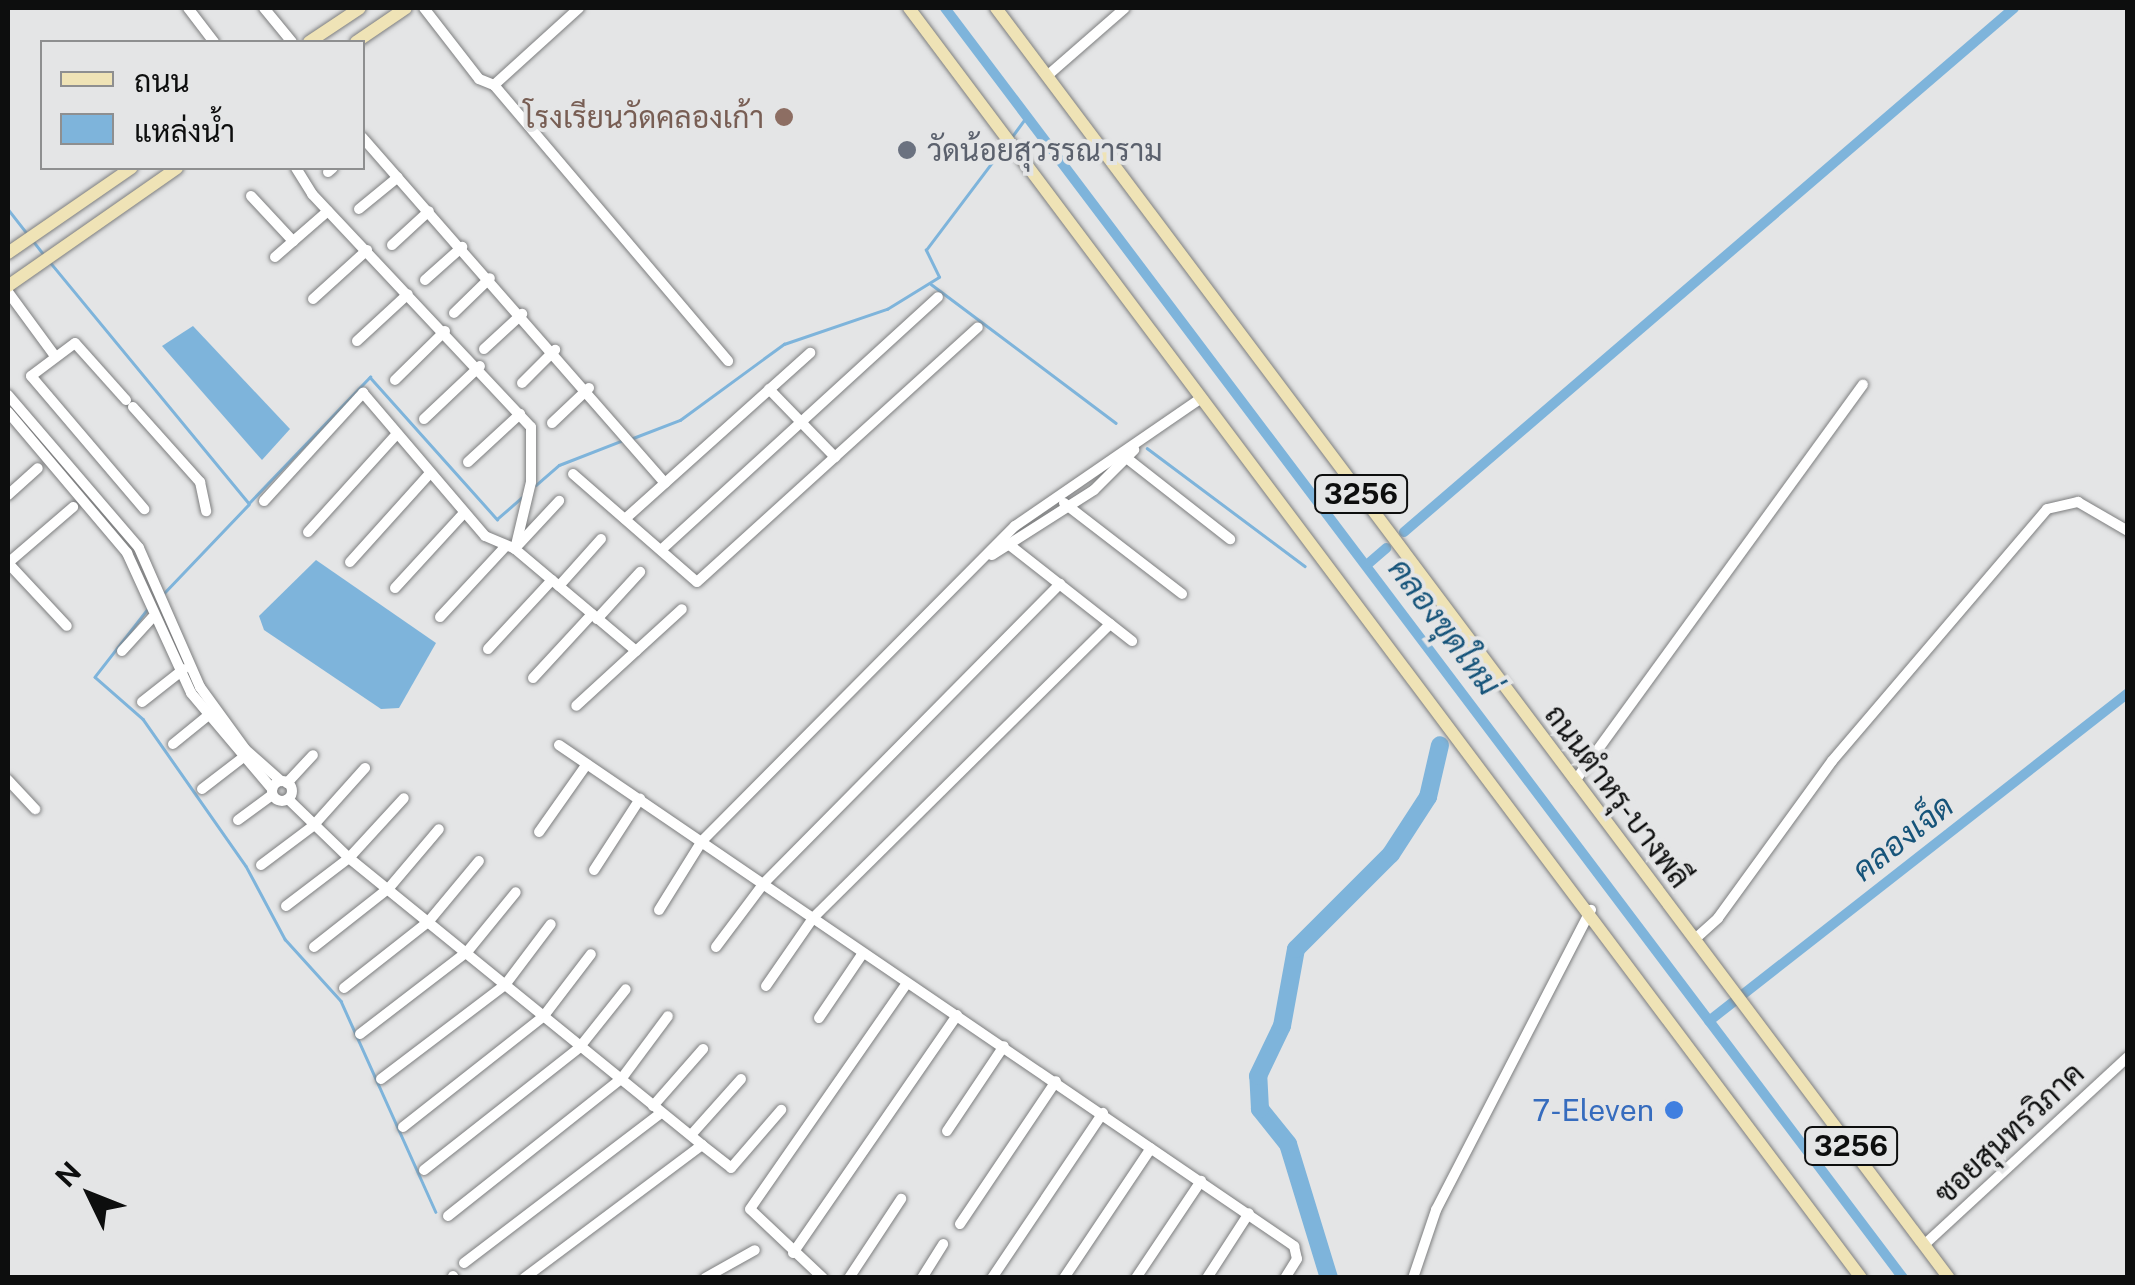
<!DOCTYPE html>
<meta charset="utf-8">
<style>
body{margin:0}
#map{position:relative;width:2135px;height:1285px;overflow:hidden;background:#e4e5e6;font-family:"Public Sans",Sarabun,sans-serif}
div>[style]{position:absolute}
.water>*{inset:0;background:#7eb4db}
.stream>*{height:2.5px;margin:-1.25px;padding:0 1.25px;transform-origin:1.25px;border-radius:1.25px;background:#7eb4db}
.canal>*{height:10px;margin:-5px;padding:0 5px;transform-origin:5px;border-radius:5px;background:#7eb4db}
.river>*{height:18px;margin:-9px;padding:0 9px;transform-origin:9px;border-radius:9px;background:#7eb4db}
.roads{filter:drop-shadow(0 0 2px #7d7e7f) drop-shadow(0 0 2px #7d7e7f)}
.minor>*{height:10px;margin:-5px;padding:0 5px;transform-origin:5px;border-radius:5px;background:#fff}
.minor>.ring{margin:-5px;padding:0;box-sizing:content-box;background:none;border:10px solid #fff;border-radius:50%}
.major>*{height:12px;margin:-6px;padding:0 6px;transform-origin:6px;border-radius:6px;background:#efe3b6}
.dots>*{width:28px;height:28px;translate:-50% -50%;box-sizing:border-box;border:5px solid #e4e5e6;border-radius:50%}
span{translate:-50% -50%;white-space:nowrap;text-align:center;line-height:1.15;-webkit-text-stroke:8px #e4e5e6;paint-order:stroke}
.shield-label span{padding:2px 8px;background:#e4e5e6;border:2px solid;border-radius:8px;-webkit-text-stroke-width:0}
.shield-label{font-size:28px;color:#0d0e0e;font-weight:700}
.education-label{font-size:30px;color:#785e54}
.right{translate:-100% -50%;text-align:right}
.worship-label{font-size:30px;color:#5b616d}
.left{translate:0 -50%;text-align:left}
.street-label{font-size:30px;color:#0d0e0e}
.shop-label{font-size:30px;color:#366cbe}
.water-label{font-size:32px;color:#16547a;font-style:italic}
.frame{position:absolute;inset:0;border:10px solid #0d0e0e;pointer-events:none}
.legend{position:absolute;left:40px;top:40px;width:325px;height:130px;box-sizing:border-box;background:#e4e5e6;border:2px solid #8e8f90;margin:0;padding:12px 18px;list-style:none;font-size:30px;color:#0d0e0e}
.legend li{display:flex;align-items:center;gap:20px;height:50px}
.legend b{width:50px;border:2px solid #8e8f90}
.north{position:absolute;left:40px;top:1145px;width:100px;height:100px;-webkit-text-stroke:8px #e4e5e6;paint-order:stroke;rotate:313deg;font-size:28px;font-weight:700;line-height:40px;text-align:center;color:#0d0e0e}
.north::after{content:'';display:block;margin:auto;width:35px;height:45px;background:#0d0e0e;clip-path:polygon(50% 0,100% 100%,50% 72%,0 100%)}
</style>
<div id="map">
<div class="water">
<i style="clip-path:polygon(193px 326px,290px 429px,262px 460px,162px 346px)"></i>
<i style="clip-path:polygon(316px 560px,436px 643px,399px 708px,381px 709px,264px 630px,259px 616px)"></i>
</div>
<div class="stream">
<i style="left:1011px;top:138px;width:29px;rotate:-54deg"></i>
<i style="left:8px;top:209px;width:29px;rotate:52deg"></i>
<i style="left:34px;top:242px;width:18px;rotate:52deg"></i>
<i style="left:50px;top:262px;width:313px;rotate:50.5deg"></i>
<i style="left:249px;top:503px;width:175px;rotate:-46.2deg"></i>
<i style="left:370px;top:377px;width:191px;rotate:48.2deg"></i>
<i style="left:497px;top:519px;width:33px;rotate:-41deg"></i>
<i style="left:931px;top:284px;width:231px;rotate:36.9deg"></i>
<i style="left:633px;top:438px;width:50px;rotate:-21deg"></i>
<i style="left:680px;top:420px;width:129px;rotate:-36.2deg"></i>
<i style="left:784px;top:344px;width:109px;rotate:-18.8deg"></i>
<i style="left:887px;top:309px;width:61px;rotate:-31.6deg"></i>
<i style="left:939px;top:277px;width:30px;rotate:-116deg"></i>
<i style="left:926px;top:250px;width:133px;rotate:-53deg"></i>
<i style="left:1147px;top:448px;width:197px;rotate:36.8deg"></i>
<i style="left:536px;top:485px;width:30px;rotate:-41deg"></i>
<i style="left:559px;top:465px;width:66px;rotate:-21.2deg"></i>
<i style="left:164px;top:593px;width:122px;rotate:-46.3deg"></i>
<i style="left:148px;top:609px;width:86px;rotate:127.9deg"></i>
<i style="left:95px;top:677px;width:64px;rotate:41.2deg"></i>
<i style="left:143px;top:719px;width:179px;rotate:55deg"></i>
<i style="left:246px;top:866px;width:83px;rotate:61.9deg"></i>
<i style="left:285px;top:939px;width:84px;rotate:47.9deg"></i>
<i style="left:341px;top:1001px;width:231px;rotate:65.8deg"></i>
</div>
<div class="canal">
<i style="left:945px;top:8px;width:1591px;rotate:52.97deg"></i>
<i style="left:1404px;top:532px;width:804px;rotate:-40.66deg"></i>
<i style="left:1369px;top:563px;width:23px;rotate:-41deg"></i>
<i style="left:1709px;top:1021px;width:532px;rotate:-38.05deg"></i>
</div>
<div class="river">
<i style="left:1329px;top:1278px;width:140px;rotate:-107deg"></i>
<i style="left:1288px;top:1144px;width:45px;rotate:-128.7deg"></i>
<i style="left:1260px;top:1109px;width:33px;rotate:-93deg"></i>
<i style="left:1258px;top:1076px;width:55px;rotate:-64.4deg"></i>
<i style="left:1282px;top:1026px;width:78px;rotate:-79.7deg"></i>
<i style="left:1296px;top:949px;width:134px;rotate:-45deg"></i>
<i style="left:1391px;top:854px;width:68px;rotate:-57deg"></i>
<i style="left:1428px;top:797px;width:53px;rotate:-77deg"></i>
</div>
<div class="roads">
<div class="minor">
<i style="left:188px;top:8px;width:43px;rotate:52.6deg"></i>
<i style="left:264px;top:8px;width:44px;rotate:50.5deg"></i>
<i style="left:424px;top:8px;width:90px;rotate:52.2deg"></i>
<i style="left:479px;top:79px;width:16px;rotate:22deg"></i>
<i style="left:579px;top:8px;width:115px;rotate:137.8deg"></i>
<i style="left:494px;top:85px;width:362px;rotate:49.7deg"></i>
<i style="left:1047px;top:76px;width:103px;rotate:-41.1deg"></i>
<i style="left:362px;top:137px;width:460px;rotate:48.8deg"></i>
<i style="left:296px;top:168px;width:31px;rotate:58deg"></i>
<i style="left:312px;top:194px;width:320px;rotate:46.8deg"></i>
<i style="left:531px;top:427px;width:55px;rotate:90deg"></i>
<i style="left:531px;top:482px;width:69px;rotate:103.4deg"></i>
<i style="left:328px;top:172px;width:6px;rotate:-39deg"></i>
<i style="left:251px;top:196px;width:62px;rotate:47deg"></i>
<i style="left:359px;top:209px;width:50px;rotate:-39.4deg"></i>
<i style="left:392px;top:245px;width:50px;rotate:-42.6deg"></i>
<i style="left:275px;top:257px;width:70px;rotate:-41deg"></i>
<i style="left:425px;top:280px;width:50px;rotate:-41.7deg"></i>
<i style="left:8px;top:292px;width:79px;rotate:53.7deg"></i>
<i style="left:313px;top:299px;width:73px;rotate:-42.2deg"></i>
<i style="left:454px;top:313px;width:50px;rotate:-44.2deg"></i>
<i style="left:357px;top:341px;width:69px;rotate:-42.7deg"></i>
<i style="left:484px;top:349px;width:52px;rotate:-42.6deg"></i>
<i style="left:395px;top:380px;width:70px;rotate:-44.4deg"></i>
<i style="left:522px;top:383px;width:47px;rotate:-45deg"></i>
<i style="left:769px;top:389px;width:95px;rotate:45.9deg"></i>
<i style="left:8px;top:395px;width:201px;rotate:49.4deg"></i>
<i style="left:139px;top:548px;width:152px;rotate:66.3deg"></i>
<i style="left:200px;top:687px;width:77px;rotate:54deg"></i>
<i style="left:245px;top:749px;width:48px;rotate:41.6deg"></i>
<i style="left:126px;top:400px;width:76px;rotate:-131.8deg"></i>
<i style="left:75px;top:343px;width:55px;rotate:143.1deg"></i>
<i style="left:31px;top:376px;width:175px;rotate:49.6deg"></i>
<i style="left:133px;top:407px;width:101px;rotate:48.2deg"></i>
<i style="left:200px;top:482px;width:30px;rotate:78deg"></i>
<i style="left:8px;top:412px;width:185px;rotate:49.8deg"></i>
<i style="left:127px;top:553px;width:154px;rotate:65.4deg"></i>
<i style="left:191px;top:693px;width:126px;rotate:49.8deg"></i>
<i style="left:424px;top:419px;width:77px;rotate:-43.4deg"></i>
<i style="left:552px;top:423px;width:51px;rotate:-43.4deg"></i>
<i style="left:1124px;top:456px;width:135px;rotate:38.1deg"></i>
<i style="left:468px;top:462px;width:71px;rotate:-42.7deg"></i>
<i style="left:573px;top:474px;width:164px;rotate:41.1deg"></i>
<i style="left:697px;top:582px;width:379px;rotate:-42.2deg"></i>
<i style="left:8px;top:495px;width:40px;rotate:-42deg"></i>
<i style="left:264px;top:501px;width:147px;rotate:-47.5deg"></i>
<i style="left:363px;top:393px;width:188px;rotate:49.5deg"></i>
<i style="left:485px;top:536px;width:33px;rotate:23deg"></i>
<i style="left:515px;top:549px;width:158px;rotate:40.1deg"></i>
<i style="left:636px;top:651px;width:81px;rotate:137.5deg"></i>
<i style="left:1064px;top:503px;width:149px;rotate:37.6deg"></i>
<i style="left:625px;top:519px;width:249px;rotate:-41.9deg"></i>
<i style="left:308px;top:532px;width:132px;rotate:-47.8deg"></i>
<i style="left:1007px;top:543px;width:159px;rotate:38.1deg"></i>
<i style="left:519px;top:544px;width:59px;rotate:-47.1deg"></i>
<i style="left:661px;top:550px;width:375px;rotate:-42.4deg"></i>
<i style="left:992px;top:555px;width:121px;rotate:-32.5deg"></i>
<i style="left:1094px;top:490px;width:57px;rotate:-45deg"></i>
<i style="left:350px;top:562px;width:120px;rotate:-48deg"></i>
<i style="left:8px;top:563px;width:86px;rotate:46.9deg"></i>
<i style="left:8px;top:563px;width:86px;rotate:-40.7deg"></i>
<i style="left:559px;top:586px;width:63px;rotate:-48.2deg"></i>
<i style="left:395px;top:588px;width:102px;rotate:-47.4deg"></i>
<i style="left:440px;top:617px;width:97px;rotate:-47.1deg"></i>
<i style="left:597px;top:619px;width:64px;rotate:-47.5deg"></i>
<i style="left:488px;top:649px;width:94px;rotate:-47.2deg"></i>
<i style="left:122px;top:651px;width:45px;rotate:-47.7deg"></i>
<i style="left:636px;top:651px;width:62px;rotate:-42.4deg"></i>
<i style="left:533px;top:678px;width:87px;rotate:-47.3deg"></i>
<i style="left:142px;top:702px;width:53px;rotate:-38.2deg"></i>
<i style="left:173px;top:744px;width:49px;rotate:-39.2deg"></i>
<i style="left:559px;top:745px;width:890px;rotate:34.28deg"></i>
<i style="left:1294px;top:1246px;width:13px;rotate:77deg"></i>
<i style="left:1297px;top:1259px;width:22px;rotate:122deg"></i>
<i style="left:8px;top:780px;width:40px;rotate:47deg"></i>
<i style="left:1575px;top:781px;width:490px;rotate:-54deg"></i>
<i class="ring" style="left:272px;top:781px;width:10px;height:10px"></i>
<i style="left:287px;top:783px;width:38px;rotate:-47deg"></i>
<i style="left:202px;top:789px;width:49px;rotate:-37.6deg"></i>
<i style="left:288px;top:799px;width:85px;rotate:44deg"></i>
<i style="left:349px;top:858px;width:455px;rotate:39.1deg"></i>
<i style="left:702px;top:1145px;width:222px;rotate:143.2deg"></i>
<i style="left:238px;top:820px;width:42px;rotate:-36.3deg"></i>
<i style="left:539px;top:832px;width:83px;rotate:-54.8deg"></i>
<i style="left:261px;top:865px;width:65px;rotate:-36.9deg"></i>
<i style="left:313px;top:826px;width:78px;rotate:-48.1deg"></i>
<i style="left:594px;top:870px;width:85px;rotate:-57.1deg"></i>
<i style="left:286px;top:906px;width:79px;rotate:-37.3deg"></i>
<i style="left:349px;top:858px;width:81px;rotate:-47.5deg"></i>
<i style="left:659px;top:910px;width:81px;rotate:-58.1deg"></i>
<i style="left:702px;top:841px;width:444px;rotate:-45.2deg"></i>
<i style="left:1015px;top:526px;width:224px;rotate:-34.5deg"></i>
<i style="left:1695px;top:939px;width:31px;rotate:-42deg"></i>
<i style="left:1718px;top:918px;width:194px;rotate:-54deg"></i>
<i style="left:1832px;top:761px;width:331px;rotate:-49.5deg"></i>
<i style="left:2047px;top:509px;width:32px;rotate:-13deg"></i>
<i style="left:2078px;top:502px;width:58px;rotate:30.1deg"></i>
<i style="left:314px;top:947px;width:95px;rotate:-38.2deg"></i>
<i style="left:389px;top:888px;width:77px;rotate:-49.7deg"></i>
<i style="left:716px;top:947px;width:80px;rotate:-53.1deg"></i>
<i style="left:764px;top:883px;width:421px;rotate:-45.3deg"></i>
<i style="left:766px;top:986px;width:83px;rotate:-55.3deg"></i>
<i style="left:813px;top:918px;width:418px;rotate:-44.7deg"></i>
<i style="left:344px;top:988px;width:108px;rotate:-38.2deg"></i>
<i style="left:429px;top:921px;width:78px;rotate:-50.2deg"></i>
<i style="left:819px;top:1018px;width:78px;rotate:-55.9deg"></i>
<i style="left:360px;top:1034px;width:135px;rotate:-37.5deg"></i>
<i style="left:467px;top:952px;width:77px;rotate:-50.8deg"></i>
<i style="left:381px;top:1079px;width:156px;rotate:-37.2deg"></i>
<i style="left:505px;top:985px;width:76px;rotate:-53deg"></i>
<i style="left:653px;top:1106px;width:76px;rotate:-48.7deg"></i>
<i style="left:403px;top:1127px;width:178px;rotate:-38.2deg"></i>
<i style="left:543px;top:1017px;width:79px;rotate:-52.7deg"></i>
<i style="left:947px;top:1131px;width:102px;rotate:-56.2deg"></i>
<i style="left:691px;top:1135px;width:75px;rotate:-48.2deg"></i>
<i style="left:702px;top:1145px;width:37px;rotate:38deg"></i>
<i style="left:731px;top:1168px;width:77px;rotate:-49.2deg"></i>
<i style="left:424px;top:1170px;width:197px;rotate:-38.2deg"></i>
<i style="left:579px;top:1048px;width:75px;rotate:-51.5deg"></i>
<i style="left:448px;top:1216px;width:222px;rotate:-38.4deg"></i>
<i style="left:622px;top:1078px;width:77px;rotate:-53.4deg"></i>
<i style="left:960px;top:1224px;width:172px;rotate:-56.1deg"></i>
<i style="left:1924px;top:1245px;width:277px;rotate:-42.7deg"></i>
<i style="left:793px;top:1253px;width:289px;rotate:-55.4deg"></i>
<i style="left:464px;top:1263px;width:248px;rotate:-37.3deg"></i>
<i style="left:453px;top:1276px;width:2px;rotate:63deg"></i>
<i style="left:705px;top:1278px;width:57px;rotate:-29.2deg"></i>
<i style="left:823px;top:1278px;width:100px;rotate:-136.6deg"></i>
<i style="left:750px;top:1209px;width:275px;rotate:-55.2deg"></i>
<i style="left:849px;top:1278px;width:95px;rotate:-56.6deg"></i>
<i style="left:922px;top:1278px;width:40px;rotate:-58deg"></i>
<i style="left:992px;top:1278px;width:199px;rotate:-56.1deg"></i>
<i style="left:1064px;top:1278px;width:156px;rotate:-56.2deg"></i>
<i style="left:1136px;top:1278px;width:117px;rotate:-56.2deg"></i>
<i style="left:1207px;top:1278px;width:77px;rotate:-57.1deg"></i>
<i style="left:1413px;top:1278px;width:72px;rotate:-71.3deg"></i>
<i style="left:1436px;top:1210px;width:338px;rotate:-62.7deg"></i>
</div>
<div class="major">
<i style="left:909px;top:8px;width:1587px;rotate:53.14deg"></i>
<i style="left:996px;top:8px;width:1588px;rotate:53.12deg"></i>
<i style="left:309px;top:42px;width:61px;rotate:-33.7deg"></i>
<i style="left:356px;top:42px;width:60px;rotate:-34.2deg"></i>
<i style="left:8px;top:253px;width:150px;rotate:-34.6deg"></i>
<i style="left:8px;top:286px;width:206px;rotate:-34.9deg"></i>
</div>
</div>
<div class="dots">
<i style="left:784px;top:117px;background:#8d6e63"></i>
<i style="left:907px;top:150px;background:#6b7280"></i>
<i style="left:1674px;top:1110px;background:#3f7fe0"></i>
</div>
<div class="shield-label">
<span style="left:1361px;top:494px">3256</span>
<span style="left:1851px;top:1146px">3256</span>
</div>
<div class="education-label">
<span class="right" style="left:764px;top:117px">โรงเรียนวัดคลองเก้า</span>
</div>
<div class="worship-label">
<span class="left" style="left:927px;top:150px">วัดน้อยสุวรรณาราม</span>
</div>
<div class="street-label">
<span style="left:1618px;top:796px;rotate:53deg">ถนนตำหรุ-บางพลี</span>
<span style="left:2009px;top:1133px;rotate:-43deg">ซอยสุนทรวิภาค</span>
</div>
<div class="shop-label">
<span class="right" style="left:1654px;top:1110px">7-Eleven</span>
</div>
<div class="water-label">
<span style="left:1444px;top:627px;rotate:53deg">คลองขุดใหม่</span>
<span style="left:1903px;top:838px;rotate:-38deg">คลองเจ็ด</span>
</div>
<div class="frame"></div>
<ul class="legend">
<li><b style="height:12px;background:#efe3b6"></b>ถนน</li>
<li><b style="height:28px;background:#7eb4db"></b>แหล่งน้ำ</li>
</ul>
<div class="north">N</div>
</div>
